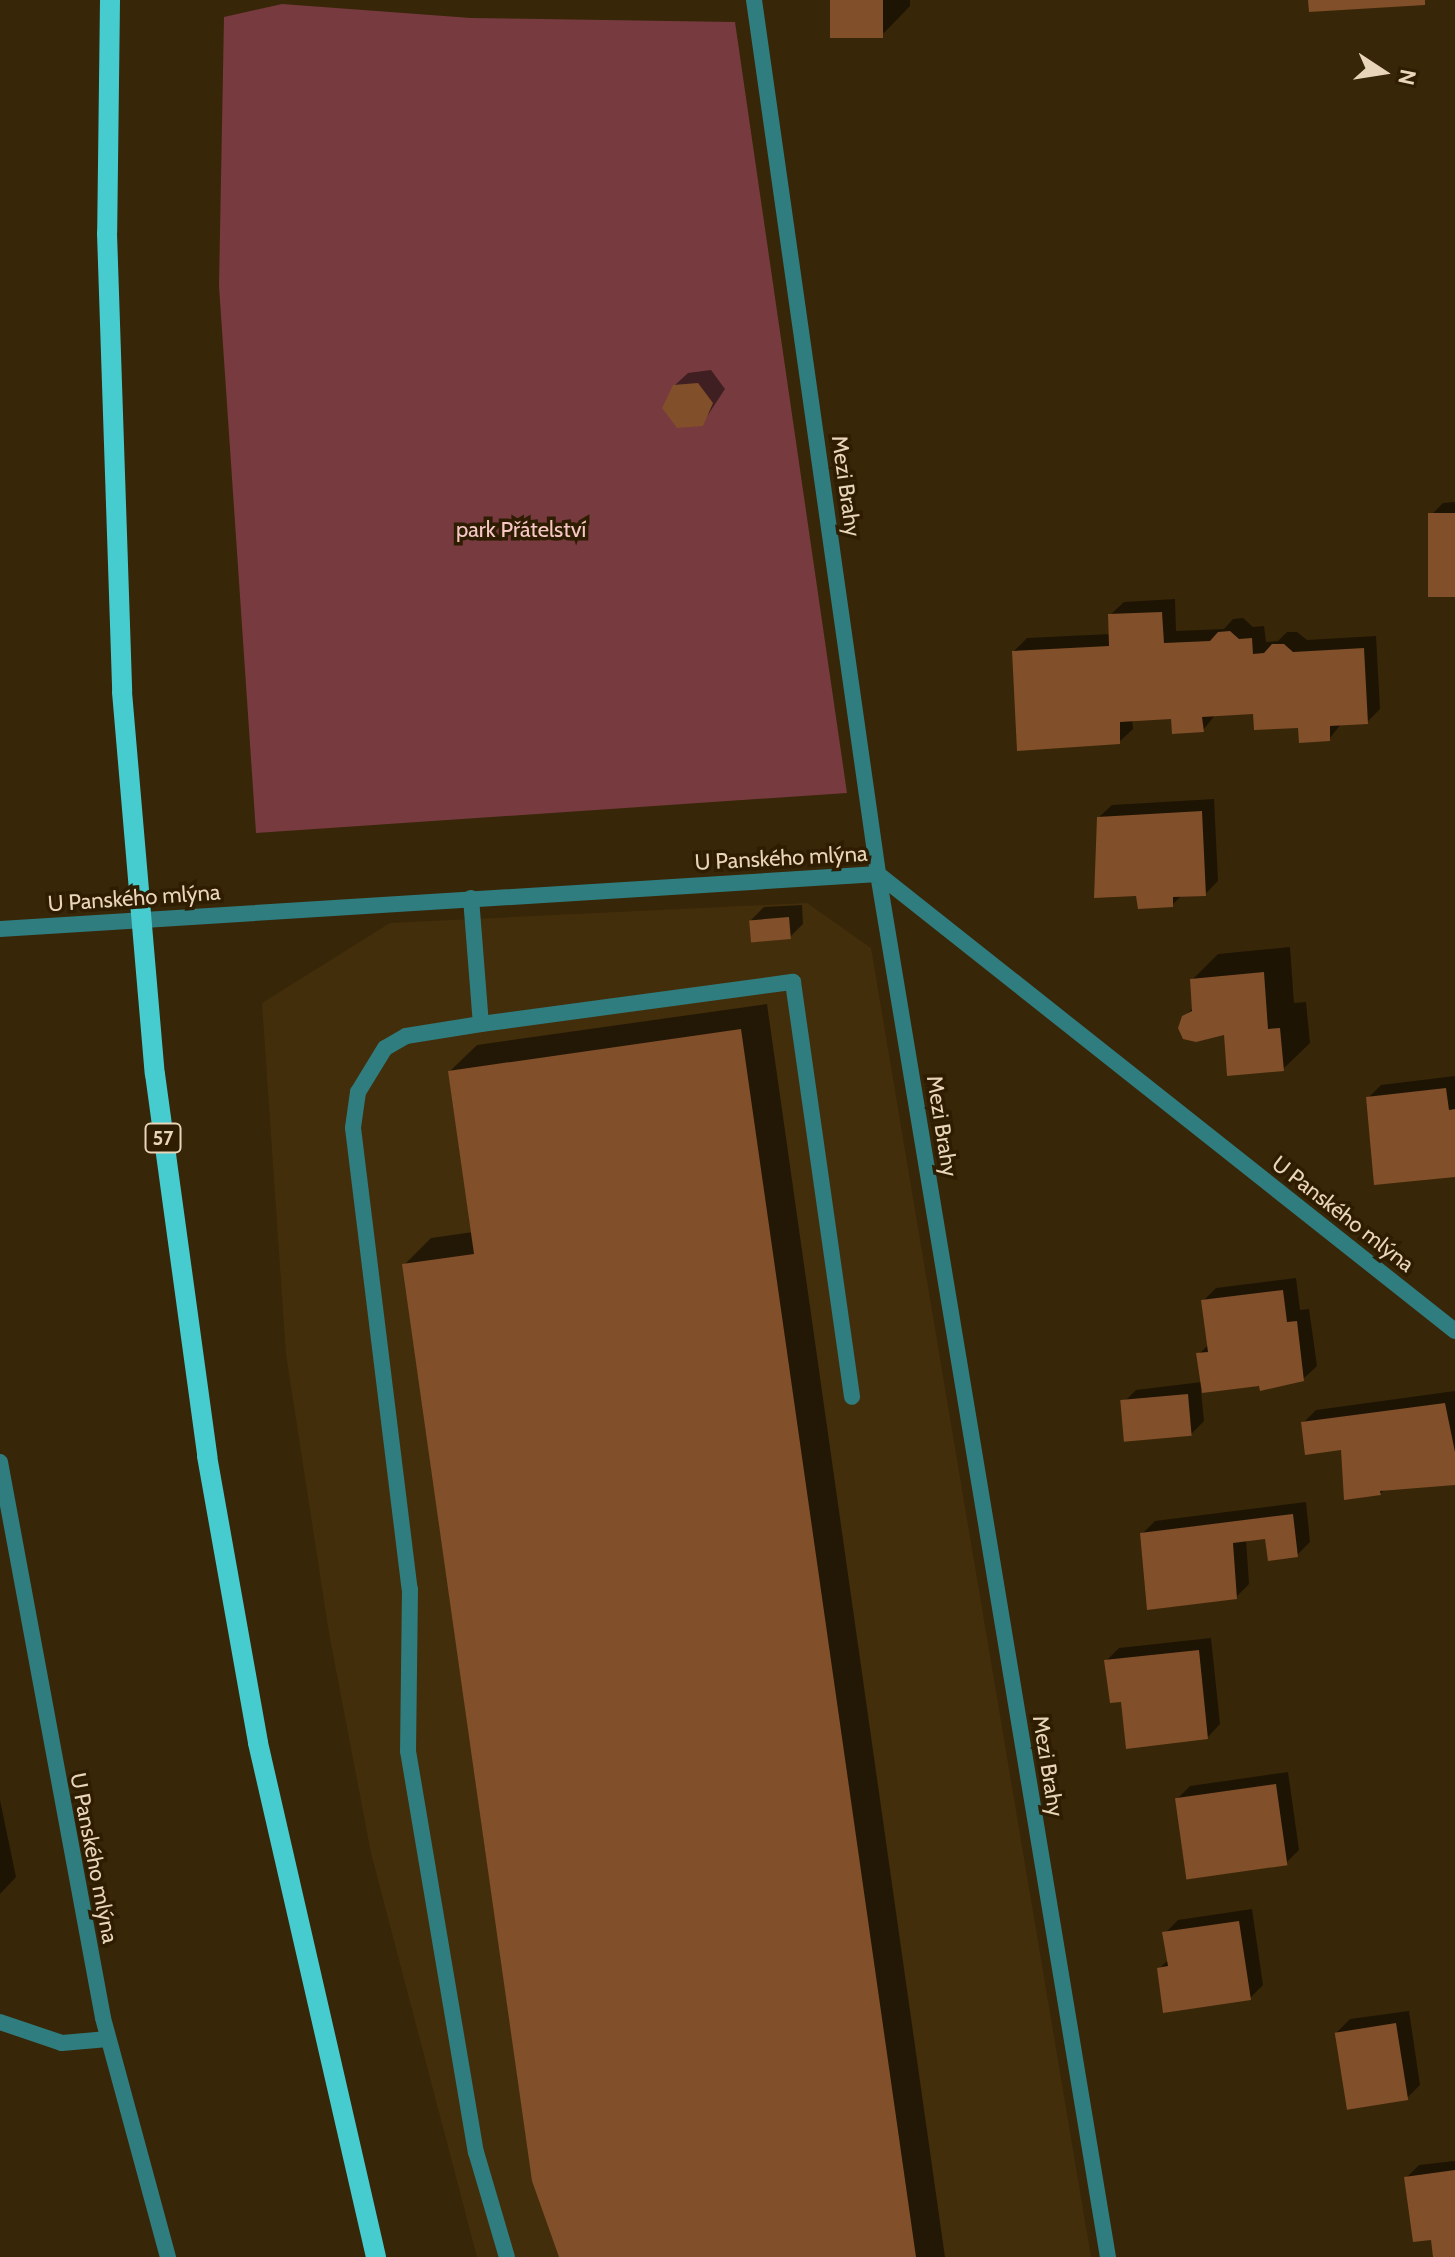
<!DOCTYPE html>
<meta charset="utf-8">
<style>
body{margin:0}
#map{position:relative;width:1455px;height:2257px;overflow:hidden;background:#382608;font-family:Cabin,sans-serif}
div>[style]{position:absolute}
.built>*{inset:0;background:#432e0b}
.green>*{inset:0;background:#763a3f}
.shadow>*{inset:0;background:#0007}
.building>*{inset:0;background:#814f29;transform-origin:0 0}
.service>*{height:16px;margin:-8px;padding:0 8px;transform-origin:8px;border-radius:8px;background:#2f7d7f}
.minor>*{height:16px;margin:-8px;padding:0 8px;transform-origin:8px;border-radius:8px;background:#2f7d7f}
.primary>*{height:20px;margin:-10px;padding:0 10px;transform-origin:10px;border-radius:10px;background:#46ccce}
span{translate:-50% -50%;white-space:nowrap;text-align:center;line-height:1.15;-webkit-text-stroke:7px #2e1d00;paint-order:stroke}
.shield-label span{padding:2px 6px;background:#2e1d00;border:2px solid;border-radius:6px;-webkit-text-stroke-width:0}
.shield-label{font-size:20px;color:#e9d5ba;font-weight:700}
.street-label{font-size:22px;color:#e9d5ba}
.park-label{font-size:22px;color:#f7c7c8}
.north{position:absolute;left:1343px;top:32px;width:80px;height:80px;-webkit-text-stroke:6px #2e1d00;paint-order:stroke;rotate:102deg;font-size:22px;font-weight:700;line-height:32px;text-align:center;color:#e9d5ba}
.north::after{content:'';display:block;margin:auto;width:28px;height:36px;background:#e9d5ba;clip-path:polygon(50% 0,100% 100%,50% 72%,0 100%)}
</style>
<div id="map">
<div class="built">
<i style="clip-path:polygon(807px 903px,871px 948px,1091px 2257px,477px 2257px,371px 1853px,329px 1633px,286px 1354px,262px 1003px,390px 923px)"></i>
</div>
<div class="green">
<i style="clip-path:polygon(282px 4px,471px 18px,735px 22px,847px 793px,256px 833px,219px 286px,224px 17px)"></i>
</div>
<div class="shadow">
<i style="clip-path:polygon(832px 0,910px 0,910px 6px,884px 33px)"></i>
<i style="clip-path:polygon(711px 370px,725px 389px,702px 424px,674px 386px,688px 373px)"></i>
<i style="clip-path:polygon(1455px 502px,1455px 595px,1430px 516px,1443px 503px)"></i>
<i style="clip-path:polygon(1175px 599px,1176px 631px,1224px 629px,1233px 619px,1243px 618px,1253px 627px,1264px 626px,1266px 642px,1278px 641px,1287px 632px,1297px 632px,1307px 640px,1376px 636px,1380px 709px,1367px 722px,1342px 723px,1329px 739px,1255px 712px,1216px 714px,1203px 730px,1172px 717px,1132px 719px,1133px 729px,1119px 742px,1014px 651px,1027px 638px,1111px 634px,1110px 615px,1124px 602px)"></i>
<i style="clip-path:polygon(1214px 799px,1218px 881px,1205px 894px,1182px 895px,1172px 905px,1137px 894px,1098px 818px,1112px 805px)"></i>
<i style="clip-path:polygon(802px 905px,803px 924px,790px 937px,751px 920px,764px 907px)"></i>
<i style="clip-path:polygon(1290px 947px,1294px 1003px,1306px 1002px,1310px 1043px,1283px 1069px,1225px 1033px,1184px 1017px,1194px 1007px,1192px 980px,1218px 954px)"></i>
<i style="clip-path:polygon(767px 1004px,945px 2257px,561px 2257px,404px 1265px,431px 1238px,473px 1232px,450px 1071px,477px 1045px)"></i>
<i style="clip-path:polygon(1455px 1076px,1455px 1175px,1368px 1098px,1381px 1085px)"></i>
<i style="clip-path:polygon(1296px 1278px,1300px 1310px,1309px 1309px,1317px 1366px,1303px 1379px,1201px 1391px,1204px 1421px,1191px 1434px,1123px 1403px,1136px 1390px,1202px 1382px,1199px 1354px,1209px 1344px,1203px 1301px,1216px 1288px)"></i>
<i style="clip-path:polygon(1455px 1391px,1455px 1482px,1385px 1489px,1380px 1494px,1343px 1447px,1303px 1423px,1316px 1410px)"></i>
<i style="clip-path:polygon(1306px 1502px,1310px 1542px,1297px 1555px,1267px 1537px,1246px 1539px,1249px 1584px,1236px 1597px,1142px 1534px,1155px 1521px)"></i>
<i style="clip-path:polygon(1211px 1638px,1220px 1724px,1207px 1738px,1123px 1699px,1106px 1661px,1119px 1648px)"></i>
<i style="clip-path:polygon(1288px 1772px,1299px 1850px,1286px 1863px,1177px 1799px,1190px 1786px)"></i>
<i style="clip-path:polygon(0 1800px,16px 1877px,0 1894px)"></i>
<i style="clip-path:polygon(1252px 1909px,1263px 1985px,1250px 1998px,1159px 1969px,1169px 1959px,1165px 1933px,1178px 1920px)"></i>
<i style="clip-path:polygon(1409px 2011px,1420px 2085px,1407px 2098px,1337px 2032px,1350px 2019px)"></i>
<i style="clip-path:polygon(1455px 2161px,1455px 2256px,1435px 2257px,1433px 2237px,1406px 2178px,1419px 2165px)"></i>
</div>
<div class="building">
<i style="left:830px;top:0;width:53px;height:38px"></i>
<i style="clip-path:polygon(1308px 0,1425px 0,1425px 5px,1309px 12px)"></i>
<i style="clip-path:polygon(698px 383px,713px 403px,703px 426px,677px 428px,662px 408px,673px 385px)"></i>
<i style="left:1455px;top:513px;width:84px;height:27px;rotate:90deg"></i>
<i style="clip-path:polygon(1162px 612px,1164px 643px,1210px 641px,1218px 632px,1230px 631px,1239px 639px,1252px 638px,1253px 654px,1264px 653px,1272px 644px,1284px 644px,1293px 652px,1364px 648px,1368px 724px,1330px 726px,1330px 741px,1299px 743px,1298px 728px,1254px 730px,1253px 714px,1202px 717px,1204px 732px,1172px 734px,1171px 719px,1120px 722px,1120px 744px,1017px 751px,1012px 651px,1109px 646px,1108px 614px)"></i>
<i style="clip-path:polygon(1202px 811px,1206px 896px,1173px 897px,1173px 907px,1138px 909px,1136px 896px,1094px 898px,1097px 817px)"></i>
<i style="left:789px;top:917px;width:22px;height:40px;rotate:85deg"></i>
<i style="clip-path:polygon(1264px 972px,1268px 1029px,1280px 1028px,1284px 1071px,1227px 1076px,1224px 1035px,1196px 1042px,1183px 1039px,1178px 1028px,1182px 1016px,1192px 1011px,1190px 979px)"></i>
<i style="clip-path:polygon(741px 1029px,916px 2257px,559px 2257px,532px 2181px,402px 1264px,474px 1254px,448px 1071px)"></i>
<i style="clip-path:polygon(1446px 1088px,1449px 1110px,1455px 1109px,1455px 1177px,1374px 1185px,1366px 1097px)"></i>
<i style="clip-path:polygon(1283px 1290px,1287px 1322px,1297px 1321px,1304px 1381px,1260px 1391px,1259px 1386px,1202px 1393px,1196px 1353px,1208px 1352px,1201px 1300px)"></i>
<i style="left:1188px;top:1394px;width:42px;height:68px;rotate:85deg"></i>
<i style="clip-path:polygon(1445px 1403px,1455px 1452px,1455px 1485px,1380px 1491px,1381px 1495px,1344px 1500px,1341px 1450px,1305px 1455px,1301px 1422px)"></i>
<i style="clip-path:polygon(1293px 1514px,1298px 1557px,1268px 1561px,1265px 1539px,1233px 1543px,1237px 1599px,1147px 1610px,1140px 1533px)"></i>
<i style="clip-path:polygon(1199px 1650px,1208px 1739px,1126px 1749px,1121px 1702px,1110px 1703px,1104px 1660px)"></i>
<i style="left:1276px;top:1784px;width:82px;height:102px;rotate:82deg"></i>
<i style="clip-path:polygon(1239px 1921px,1251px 2000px,1163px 2013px,1157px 1968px,1168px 1966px,1162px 1932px)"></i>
<i style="left:1396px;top:2023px;width:78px;height:62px;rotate:81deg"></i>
<i style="clip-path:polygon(1455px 2170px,1455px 2257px,1433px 2257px,1431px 2240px,1413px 2242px,1404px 2177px)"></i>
</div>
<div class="service">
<i style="left:471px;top:898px;width:126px;rotate:85.5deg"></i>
<i style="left:481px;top:1024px;width:315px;rotate:-7.7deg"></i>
<i style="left:793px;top:982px;width:419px;rotate:81.9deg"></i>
<i style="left:481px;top:1024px;width:76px;rotate:170.9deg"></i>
<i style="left:406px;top:1036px;width:24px;rotate:150deg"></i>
<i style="left:385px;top:1048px;width:52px;rotate:121.5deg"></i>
<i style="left:358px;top:1092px;width:36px;rotate:98deg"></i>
<i style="left:353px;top:1128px;width:465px;rotate:83deg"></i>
<i style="left:410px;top:1589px;width:162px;rotate:90.7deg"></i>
<i style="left:408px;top:1751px;width:407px;rotate:80.4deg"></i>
<i style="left:476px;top:2152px;width:109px;rotate:73.6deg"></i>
<i style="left:0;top:2022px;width:65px;rotate:18.7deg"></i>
<i style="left:62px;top:2043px;width:46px;rotate:-5deg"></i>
</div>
<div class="minor">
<i style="left:754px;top:0;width:883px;rotate:81.92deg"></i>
<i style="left:878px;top:874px;width:1402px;rotate:80.56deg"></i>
<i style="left:0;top:929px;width:880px;rotate:-3.58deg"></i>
<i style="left:878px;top:874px;width:736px;rotate:38.38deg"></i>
<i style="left:0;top:1462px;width:565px;rotate:79.5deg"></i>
<i style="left:103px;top:2018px;width:248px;rotate:74.8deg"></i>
</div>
<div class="primary">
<i style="left:110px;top:0;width:233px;rotate:90.7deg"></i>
<i style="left:107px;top:233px;width:459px;rotate:88.1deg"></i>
<i style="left:122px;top:692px;width:383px;rotate:85.1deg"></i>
<i style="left:155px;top:1074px;width:386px;rotate:82.2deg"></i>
<i style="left:207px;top:1456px;width:291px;rotate:79.9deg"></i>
<i style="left:258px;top:1743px;width:527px;rotate:77.07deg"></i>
</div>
<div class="shield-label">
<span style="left:163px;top:1138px">57</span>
</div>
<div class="street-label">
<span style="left:846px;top:486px;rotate:82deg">Mezi Brahy</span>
<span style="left:781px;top:858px;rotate:-3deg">U Panského mlýna</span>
<span style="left:134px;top:898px;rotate:-4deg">U Panského mlýna</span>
<span style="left:942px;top:1126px;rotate:81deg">Mezi Brahy</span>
<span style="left:1343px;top:1214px;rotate:38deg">U Panského mlýna</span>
<span style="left:1048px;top:1766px;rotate:81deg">Mezi Brahy</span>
<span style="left:94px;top:1858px;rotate:79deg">U Panského mlýna</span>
</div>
<div class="park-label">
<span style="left:521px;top:530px">park Přátelství</span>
</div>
<div class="north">N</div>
</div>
